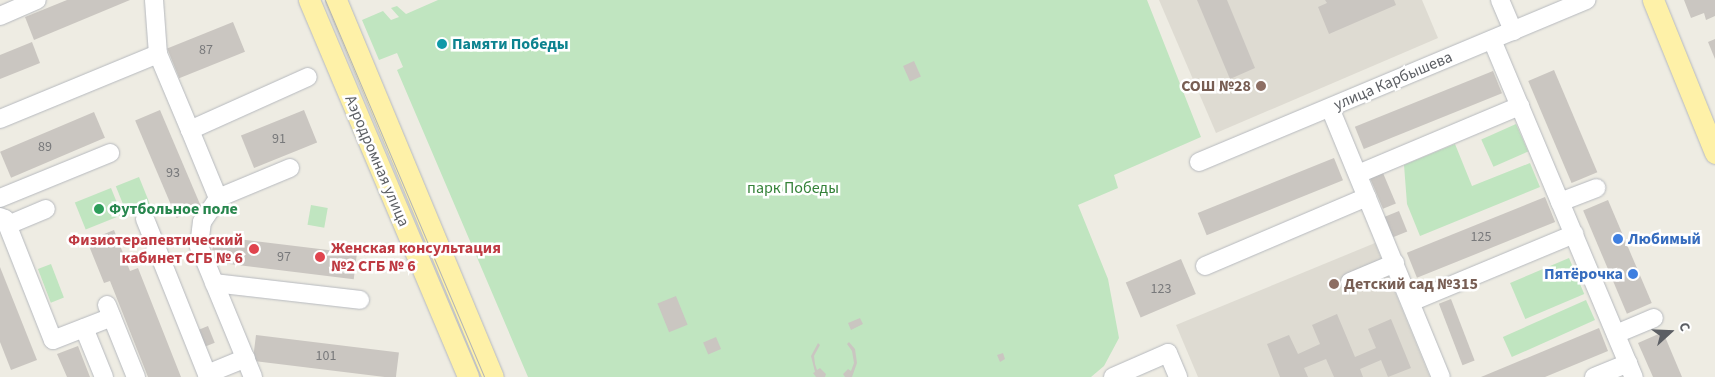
<!DOCTYPE html>
<meta charset="utf-8">
<style>
body{margin:0}
#map{position:relative;width:1715px;height:377px;overflow:hidden;background:#eeece3;font-family:"Source Sans 3",sans-serif}
div>[style]{position:absolute}
.education>*{inset:0;background:#dedbd2}
.green>*{inset:0;background:#c0e5c0;transform-origin:0 0}
.building>*{inset:0;background:#cac6c1;transform-origin:0 0}
.roads{filter:drop-shadow(0 0 1px #b6b9be) drop-shadow(0 0 1px #b6b9be)}
.minor>*{height:18px;margin:-9px;padding:0 9px;transform-origin:9px;border-radius:9px;background:#fff}
.major>*{height:21px;margin:-10.5px;padding:0 10.5px;transform-origin:10.5px;border-radius:10.5px;background:#fef1a8}
.tram>*{height:1px;margin:-0.5px;padding:0 0.5px;transform-origin:0.5px;border-radius:0.5px;background:#b4b5b5}
.dots>*{width:14px;height:14px;translate:-50% -50%;box-sizing:border-box;border:2px solid #fff;border-radius:50%}
span{translate:-50% -50%;white-space:nowrap;text-align:center;line-height:1.15;-webkit-text-stroke:5px #fff;paint-order:stroke}
.number-label{font-size:14px;color:#78797b}
.number-label span{-webkit-text-stroke-width:0}
.culture-label{font-size:16px;color:#0d838f;font-weight:700}
.left{translate:0 -50%;text-align:left}
.street-label{font-size:16px;color:#5c5f64}
.education-label{font-size:16px;color:#785e54;font-weight:700}
.right{translate:-100% -50%;text-align:right}
.park-label{font-size:16px;color:#358239}
.leisure-label{font-size:16px;color:#27864d;font-weight:700}
.shop-label{font-size:16px;color:#366cbe;font-weight:700}
.health-label{font-size:16px;color:#be3a42;font-weight:700}
.north{position:absolute;left:1645px;top:307px;width:50px;height:50px;-webkit-text-stroke:4px #fff;paint-order:stroke;rotate:70deg;font-size:14px;font-weight:700;line-height:20px;text-align:center;color:#5c5f64}
.north::after{content:'';display:block;margin:auto;width:18px;height:22px;background:#5c5f64;clip-path:polygon(50% 0,100% 100%,50% 72%,0 100%)}
</style>
<div id="map">
<div class="education">
<i style="clip-path:polygon(1159px 0,1422px 0,1438px 38px,1216px 133px)"></i>
<i style="clip-path:polygon(1375px 243px,1430px 377px,1198px 377px,1176px 325px)"></i>
</div>
<div class="green">
<i style="clip-path:polygon(438px 0,1147px 0,1201px 137px,1114px 175px,1118px 188px,1078px 205px,1108px 279px,1119px 338px,1104px 366px,1091px 377px,528px 377px,397px 70px,403px 67px,397px 53px,379px 60px,362px 20px,383px 11px,391px 20px,399px 17px,391px 8px,397px 6px,406px 14px)"></i>
<i style="left:1516px;top:124px;width:30px;height:38px;rotate:66deg"></i>
<i style="clip-path:polygon(1455px 144px,1472px 186px,1530px 163px,1540px 187px,1420px 236px,1407px 204px,1404px 165px)"></i>
<i style="left:139px;top:177px;width:29px;height:25px;rotate:68deg"></i>
<i style="left:111px;top:188px;width:29px;height:39px;rotate:68deg"></i>
<i style="left:311px;top:205px;width:17px;height:20px;rotate:10deg"></i>
<i style="left:1569px;top:258px;width:39px;height:64px;rotate:67deg"></i>
<i style="left:51px;top:264px;width:36px;height:14px;rotate:69deg"></i>
<i style="left:1586px;top:300px;width:22px;height:91px;rotate:66deg"></i>
</div>
<div class="building">
<i style="clip-path:polygon(67px 0,130px 0,34px 40px,25px 17px)"></i>
<i style="clip-path:polygon(1197px 0,1227px 0,1255px 68px,1230px 79px)"></i>
<i style="clip-path:polygon(1325px 0,1394px 0,1396px 5px,1329px 34px,1318px 7px,1327px 3px)"></i>
<i style="clip-path:polygon(1684px 0,1715px 0,1715px 16px,1706px 20px,1704px 13px,1691px 18px)"></i>
<i style="left:233px;top:22px;width:32px;height:71px;rotate:68deg"></i>
<i style="clip-path:polygon(1715px 39px,1715px 59px,1708px 42px)"></i>
<i style="clip-path:polygon(32px 42px,40px 63px,0 79px,0 55px)"></i>
<i style="left:914px;top:61px;width:17px;height:12px;rotate:66deg"></i>
<i style="left:1554px;top:70px;width:111px;height:28px;rotate:67deg"></i>
<i style="left:1493px;top:71px;width:24px;height:149px;rotate:68deg"></i>
<i style="left:160px;top:110px;width:106px;height:27px;rotate:67deg"></i>
<i style="left:304px;top:110px;width:35px;height:68px;rotate:68deg"></i>
<i style="left:94px;top:112px;width:28px;height:102px;rotate:67deg"></i>
<i style="left:1334px;top:158px;width:24px;height:147px;rotate:68deg"></i>
<i style="left:1383px;top:173px;width:33px;height:14px;rotate:67deg"></i>
<i style="left:1545px;top:197px;width:27px;height:149px;rotate:68deg"></i>
<i style="left:1608px;top:200px;width:112px;height:27px;rotate:67deg"></i>
<i style="left:1399px;top:211px;width:22px;height:18px;rotate:68deg"></i>
<i style="clip-path:polygon(114px 230px,130px 271px,138px 268px,181px 377px,148px 377px,110px 281px,104px 283px,87px 241px)"></i>
<i style="left:214px;top:236px;width:144px;height:26px;rotate:7deg"></i>
<i style="left:1181px;top:259px;width:38px;height:60px;rotate:67deg"></i>
<i style="clip-path:polygon(0 267px,37px 360px,11px 370px,0 342px)"></i>
<i style="left:676px;top:296px;width:31px;height:20px;rotate:68deg"></i>
<i style="left:1451px;top:299px;width:66px;height:13px;rotate:69deg"></i>
<i style="clip-path:polygon(1337px 314px,1355px 357px,1376px 348px,1368px 329px,1391px 319px,1411px 368px,1388px 377px,1381px 360px,1360px 369px,1363px 377px,1334px 377px,1326px 359px,1304px 368px,1308px 377px,1280px 377px,1267px 344px,1289px 335px,1298px 354px,1320px 344px,1312px 325px)"></i>
<i style="clip-path:polygon(860px 318px,863px 324px,851px 330px,848px 323px)"></i>
<i style="left:208px;top:326px;width:18px;height:12px;rotate:68deg"></i>
<i style="clip-path:polygon(1599px 328px,1608px 351px,1545px 377px,1481px 377px)"></i>
<i style="clip-path:polygon(1663px 332px,1682px 377px,1653px 377px,1638px 343px)"></i>
<i style="left:256px;top:335px;width:144px;height:26px;rotate:7deg"></i>
<i style="left:716px;top:337px;width:13px;height:14px;rotate:67deg"></i>
<i style="clip-path:polygon(849px 342px,855px 349px,857px 363px,852px 377px,845px 377px,843px 374px,848px 369px,851px 371px,854px 363px,852px 351px,847px 344px)"></i>
<i style="clip-path:polygon(818px 343px,820px 345px,814px 356px,815px 364px,817px 370px,820px 368px,826px 374px,825px 377px,816px 377px,813px 373px,815px 372px,811px 356px)"></i>
<i style="clip-path:polygon(78px 346px,83px 359px,90px 377px,67px 377px,57px 354px)"></i>
<i style="clip-path:polygon(1003px 353px,1005px 359px,1000px 362px,997px 355px)"></i>
</div>
<div class="roads">
<div class="minor">
<i style="left:154px;top:0;width:54px;rotate:85.8deg"></i>
<i style="left:158px;top:54px;width:82px;rotate:67.2deg"></i>
<i style="left:1500px;top:0;width:34px;rotate:67deg"></i>
<i style="left:0;top:16px;width:40px;rotate:-23.4deg"></i>
<i style="left:1492px;top:40px;width:366px;rotate:67.2deg"></i>
<i style="left:1330px;top:108px;width:291px;rotate:67.6deg"></i>
<i style="left:0;top:119px;width:171px;rotate:-22.4deg"></i>
<i style="left:1199px;top:162px;width:420px;rotate:-22.7deg"></i>
<i style="left:1358px;top:174px;width:176px;rotate:-22.8deg"></i>
<i style="left:0;top:198px;width:119px;rotate:-22.2deg"></i>
<i style="left:218px;top:198px;width:74px;rotate:-112.4deg"></i>
<i style="left:190px;top:130px;width:129px;rotate:-24.2deg"></i>
<i style="left:1560px;top:202px;width:39px;rotate:-21deg"></i>
<i style="left:0;top:217px;width:5px;rotate:22deg"></i>
<i style="left:5px;top:219px;width:130px;rotate:68.4deg"></i>
<i style="left:53px;top:340px;width:63px;rotate:-21.3deg"></i>
<i style="left:145px;top:219px;width:167px;rotate:68.2deg"></i>
<i style="left:207px;top:374px;width:42px;rotate:-22.3deg"></i>
<i style="left:8px;top:225px;width:41px;rotate:-22.8deg"></i>
<i style="left:1205px;top:266px;width:176px;rotate:-23.1deg"></i>
<i style="left:1350px;top:282px;width:49px;rotate:-22.9deg"></i>
<i style="left:214px;top:283px;width:147px;rotate:6.6deg"></i>
<i style="left:1411px;top:302px;width:177px;rotate:-22.6deg"></i>
<i style="left:107px;top:305px;width:78px;rotate:68.1deg"></i>
<i style="left:84px;top:328px;width:53px;rotate:67.8deg"></i>
<i style="left:1616px;top:334px;width:41px;rotate:-22.8deg"></i>
<i style="left:253px;top:377px;width:142px;rotate:-112.4deg"></i>
<i style="left:199px;top:246px;width:24px;rotate:-83deg"></i>
<i style="left:202px;top:222px;width:29px;rotate:-56deg"></i>
<i style="left:218px;top:198px;width:78px;rotate:-22.6deg"></i>
<i style="left:1113px;top:377px;width:60px;rotate:-23.6deg"></i>
<i style="left:1168px;top:353px;width:26px;rotate:67deg"></i>
<i style="left:1594px;top:377px;width:37px;rotate:-22deg"></i>
</div>
<div class="major">
<i style="left:309px;top:0;width:409px;rotate:67.1deg"></i>
<i style="left:336px;top:0;width:408px;rotate:67.4deg"></i>
<i style="left:1653px;top:0;width:165px;rotate:67.9deg"></i>
</div>
</div>
<div class="tram">
<i style="left:325px;top:0;width:409px;rotate:67.1deg"></i>
</div>
<div class="dots">
<i style="left:442px;top:44px;background:#0f9aa8"></i>
<i style="left:1261px;top:86px;background:#8d6e63"></i>
<i style="left:99px;top:209px;background:#2e9e5b"></i>
<i style="left:1618px;top:239px;background:#3f7fe0"></i>
<i style="left:254px;top:249px;background:#e0444e"></i>
<i style="left:320px;top:257px;background:#e0444e"></i>
<i style="left:1633px;top:274px;background:#3f7fe0"></i>
<i style="left:1334px;top:284px;background:#8d6e63"></i>
</div>
<div class="number-label">
<span style="left:206px;top:50px">87</span>
<span style="left:279px;top:139px">91</span>
<span style="left:45px;top:147px">89</span>
<span style="left:173px;top:173px">93</span>
<span style="left:1481px;top:237px">125</span>
<span style="left:284px;top:257px">97</span>
<span style="left:1161px;top:289px">123</span>
<span style="left:326px;top:356px">101</span>
</div>
<div class="culture-label">
<span class="left" style="left:452px;top:44px">Памяти Победы</span>
</div>
<div class="street-label">
<span style="left:1393px;top:81px;rotate:-23deg">улица Карбышева</span>
<span style="left:377px;top:161px;rotate:67deg">Аэродромная улица</span>
</div>
<div class="education-label">
<span class="right" style="left:1251px;top:86px">СОШ №28</span>
<span class="left" style="left:1344px;top:284px">Детский сад №315</span>
</div>
<div class="park-label">
<span style="left:793px;top:188px">парк Победы</span>
</div>
<div class="leisure-label">
<span class="left" style="left:109px;top:209px">Футбольное поле</span>
</div>
<div class="shop-label">
<span class="left" style="left:1628px;top:239px">Любимый</span>
<span class="right" style="left:1623px;top:274px">Пятёрочка</span>
</div>
<div class="health-label">
<span class="right" style="left:243px;top:249px">Физиотерапевтический<br>кабинет СГБ № 6</span>
<span class="left" style="left:331px;top:257px">Женская консультация<br>№2 СГБ № 6</span>
</div>
<div class="north">С</div>
</div>
